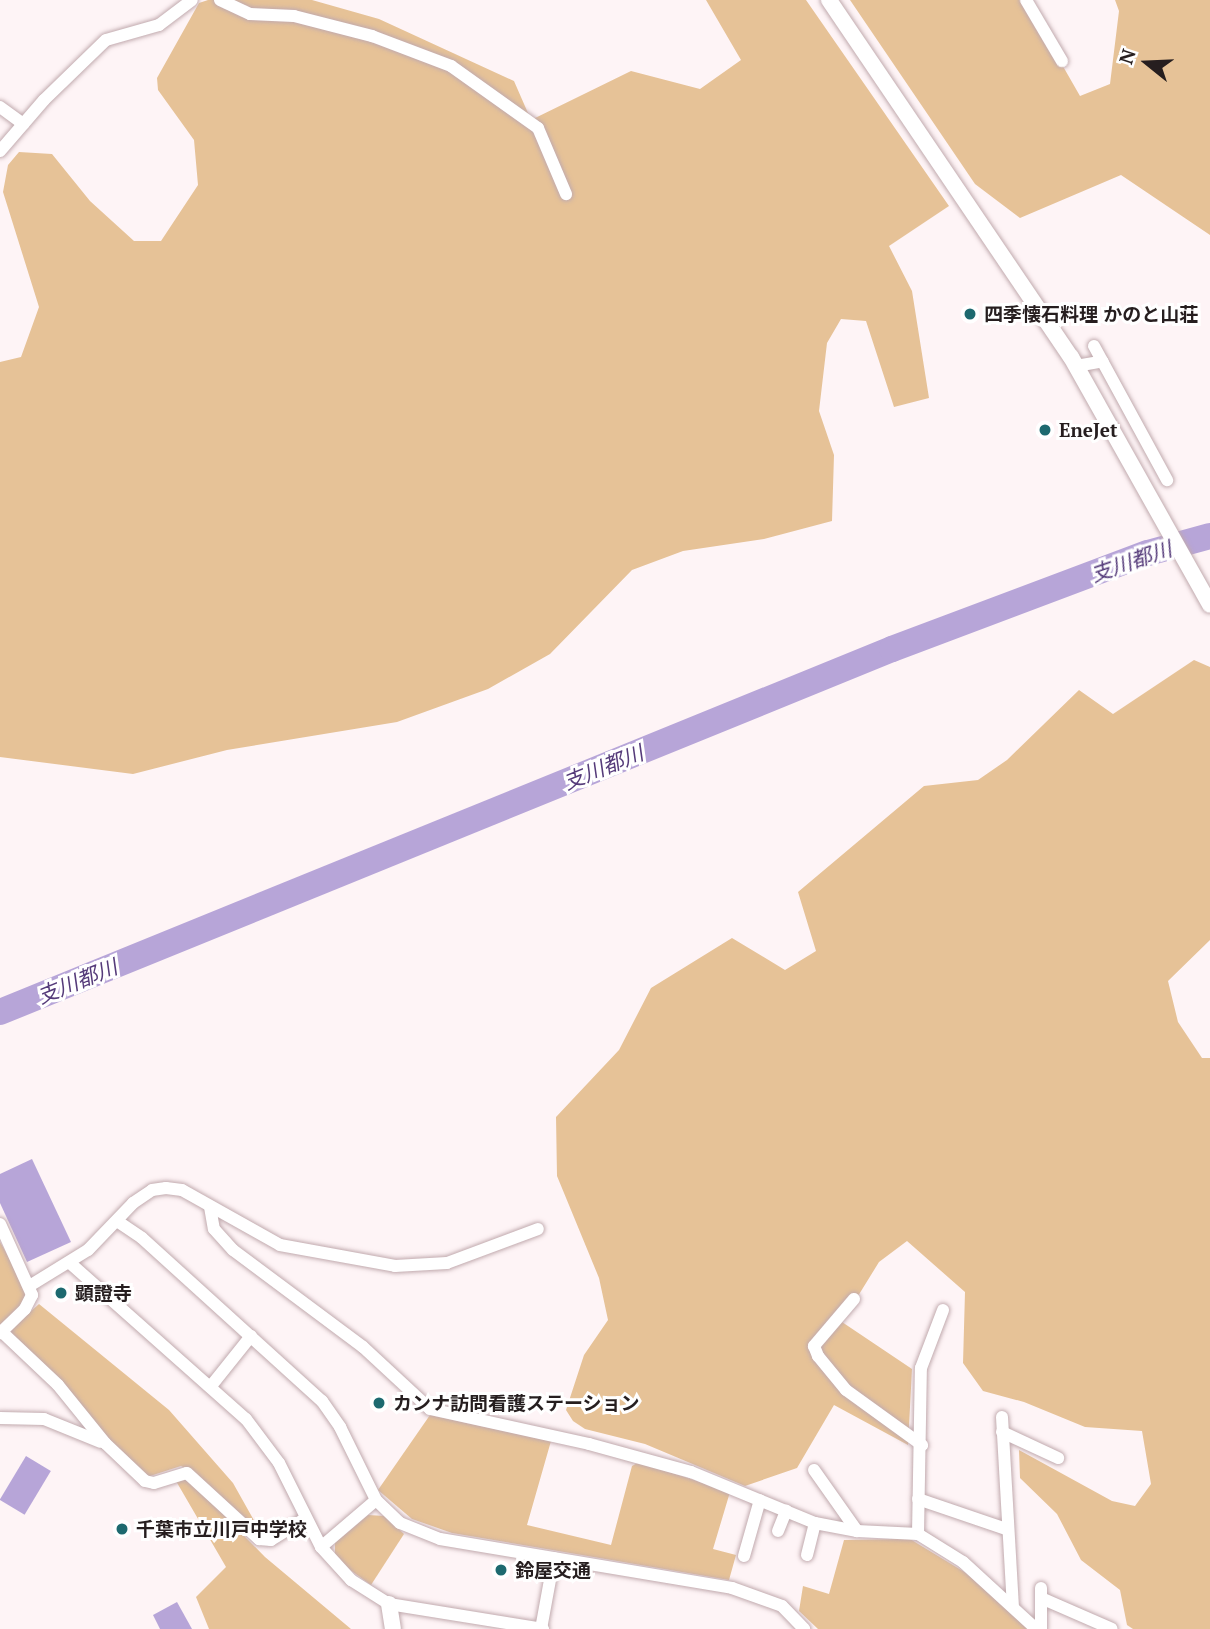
<!DOCTYPE html>
<meta charset="utf-8">
<style>
body{margin:0}
#map{position:relative;width:1210px;height:1629px;overflow:hidden;background:#fef4f6;font-family:"PT Serif","Noto Sans JP",serif}
div>[style]{position:absolute}
.green>*{inset:0;background:#e6c297}
.water>*{inset:0;background:#b7a5d8;transform-origin:0 0}
.river>*{height:26px;margin:-13px;padding:0 13px;transform-origin:13px;border-radius:13px;background:#b7a5d8}
.roads{filter:drop-shadow(0 0 2px #c1aaae) drop-shadow(0 0 2px #c1aaae)}
.street>*{height:12px;margin:-6px;padding:0 6px;transform-origin:6px;border-radius:6px;background:#fff}
.secondary>*{height:16px;margin:-8px;padding:0 8px;transform-origin:8px;border-radius:8px;background:#fff}
.dots>*{width:19px;height:19px;translate:-50% -50%;box-sizing:border-box;border:4px solid #fff;border-radius:50%}
span{translate:-50% -50%;white-space:nowrap;text-align:center;line-height:1.15;-webkit-text-stroke:6px #fff;paint-order:stroke}
.poi-label{font-size:19px;color:#261e1f;font-weight:700}
.left{translate:0 -50%;text-align:left}
.water-label{font-size:21px;color:#553b7a;font-style:italic}
.north{position:absolute;left:1112px;top:28px;width:70px;height:70px;-webkit-text-stroke:5px #fff;paint-order:stroke;rotate:288deg;font-size:19px;font-weight:700;line-height:28px;text-align:center;color:#261e1f}
.north::after{content:'';display:block;margin:auto;width:24px;height:32px;background:#261e1f;clip-path:polygon(50% 0,100% 100%,50% 72%,0 100%)}
</style>
<div id="map">
<div class="green">
<i style="clip-path:polygon(208px 0,312px 0,379px 19px,514px 81px,531px 120px,631px 71px,700px 89px,741px 60px,706px 0,806px 0,949px 206px,889px 246px,912px 291px,929px 398px,894px 407px,866px 321px,841px 319px,827px 343px,819px 411px,834px 455px,832px 521px,764px 539px,683px 551px,632px 570px,550px 654px,488px 689px,397px 722px,227px 750px,133px 774px,0 757px,0 362px,21px 357px,39px 307px,3px 192px,8px 165px,19px 152px,52px 154px,90px 201px,134px 241px,161px 241px,198px 185px,194px 140px,158px 90px,157px 78px,199px 3px)"></i>
<i style="clip-path:polygon(850px 0,1025px 0,1080px 96px,1110px 84px,1119px 11px,1115px 0,1210px 0,1210px 235px,1121px 175px,1020px 218px,975px 184px)"></i>
<i style="clip-path:polygon(1194px 660px,1210px 667px,1210px 940px,1168px 981px,1178px 1022px,1202px 1058px,1210px 1058px,1210px 1629px,1133px 1629px,1127px 1625px,1120px 1590px,1081px 1560px,1057px 1514px,1020px 1478px,1019px 1450px,1112px 1501px,1135px 1506px,1151px 1484px,1142px 1431px,1085px 1427px,1024px 1402px,983px 1391px,963px 1363px,965px 1292px,907px 1241px,879px 1262px,842px 1322px,912px 1369px,908px 1445px,834px 1405px,797px 1468px,745px 1486px,645px 1444px,585px 1429px,573px 1421px,566px 1410px,584px 1355px,608px 1320px,599px 1278px,557px 1176px,556px 1117px,619px 1050px,651px 988px,732px 938px,785px 970px,816px 951px,798px 892px,924px 786px,978px 780px,1007px 760px,1079px 690px,1113px 714px)"></i>
<i style="clip-path:polygon(0 1242px,26px 1287px,25px 1300px,0 1326px)"></i>
<i style="clip-path:polygon(39px 1304px,169px 1410px,233px 1483px,260px 1531px,192px 1471px,181px 1466px,147px 1477px,109px 1440px,8px 1332px)"></i>
<i style="clip-path:polygon(430px 1415px,551px 1441px,527px 1525px,611px 1545px,632px 1466px,639px 1462px,730px 1492px,713px 1549px,736px 1555px,729px 1580px,452px 1533px,412px 1519px,378px 1490px)"></i>
<i style="clip-path:polygon(182px 1479px,191px 1482px,265px 1557px,351px 1629px,209px 1629px,196px 1597px,226px 1567px,176px 1481px)"></i>
<i style="clip-path:polygon(368px 1515px,385px 1516px,404px 1534px,371px 1585px,335px 1559px,335px 1543px)"></i>
<i style="clip-path:polygon(910px 1539px,966px 1573px,1029px 1629px,818px 1629px,799px 1611px,803px 1586px,829px 1594px,844px 1540px)"></i>
</div>
<div class="water">
<i style="clip-path:polygon(32px 1159px,71px 1242px,27px 1262px,0 1203px,0 1174px)"></i>
<i style="left:26px;top:1456px;width:29px;height:51px;rotate:31deg"></i>
<i style="clip-path:polygon(177px 1602px,192px 1629px,160px 1629px,153px 1615px)"></i>
</div>
<div class="river">
<i style="left:0;top:1012px;width:963px;rotate:-22.14deg"></i>
<i style="left:892px;top:649px;width:273px;rotate:-20.6deg"></i>
<i style="left:1148px;top:553px;width:64px;rotate:-15.3deg"></i>
</div>
<div class="roads">
<div class="street">
<i style="left:220px;top:0;width:33px;rotate:25deg"></i>
<i style="left:250px;top:14px;width:44px;rotate:2.6deg"></i>
<i style="left:294px;top:16px;width:81px;rotate:14.4deg"></i>
<i style="left:372px;top:36px;width:85px;rotate:20.8deg"></i>
<i style="left:451px;top:66px;width:107px;rotate:35.5deg"></i>
<i style="left:538px;top:128px;width:72px;rotate:67deg"></i>
<i style="left:1026px;top:0;width:71px;rotate:59.5deg"></i>
<i style="left:0;top:107px;width:29px;rotate:36deg"></i>
<i style="left:0;top:151px;width:67px;rotate:-49.2deg"></i>
<i style="left:44px;top:100px;width:86px;rotate:-44.1deg"></i>
<i style="left:106px;top:40px;width:55px;rotate:-15.8deg"></i>
<i style="left:159px;top:25px;width:41px;rotate:-37.1deg"></i>
<i style="left:1094px;top:346px;width:153px;rotate:61.4deg"></i>
<i style="left:1076px;top:366px;width:27px;rotate:-10deg"></i>
<i style="left:210px;top:1207px;width:22px;rotate:80deg"></i>
<i style="left:214px;top:1229px;width:28px;rotate:48deg"></i>
<i style="left:233px;top:1250px;width:162px;rotate:36.7deg"></i>
<i style="left:363px;top:1347px;width:91px;rotate:42.8deg"></i>
<i style="left:430px;top:1409px;width:163px;rotate:12.4deg"></i>
<i style="left:589px;top:1444px;width:106px;rotate:15.4deg"></i>
<i style="left:691px;top:1472px;width:134px;rotate:22.4deg"></i>
<i style="left:815px;top:1523px;width:43px;rotate:10.8deg"></i>
<i style="left:857px;top:1531px;width:61px;rotate:2.8deg"></i>
<i style="left:918px;top:1534px;width:53px;rotate:31.9deg"></i>
<i style="left:963px;top:1562px;width:99px;rotate:42.5deg"></i>
<i style="left:117px;top:1221px;width:30px;rotate:34deg"></i>
<i style="left:142px;top:1238px;width:243px;rotate:42.2deg"></i>
<i style="left:322px;top:1401px;width:32px;rotate:55deg"></i>
<i style="left:340px;top:1427px;width:81px;rotate:63.7deg"></i>
<i style="left:376px;top:1500px;width:33px;rotate:44deg"></i>
<i style="left:400px;top:1523px;width:43px;rotate:21.8deg"></i>
<i style="left:440px;top:1539px;width:296px;rotate:9.5deg"></i>
<i style="left:732px;top:1588px;width:53px;rotate:19.8deg"></i>
<i style="left:782px;top:1606px;width:32px;rotate:46deg"></i>
<i style="left:0;top:1224px;width:78px;rotate:65.7deg"></i>
<i style="left:32px;top:1295px;width:16px;rotate:117deg"></i>
<i style="left:25px;top:1309px;width:35px;rotate:136deg"></i>
<i style="left:70px;top:1263px;width:235px;rotate:41.6deg"></i>
<i style="left:246px;top:1419px;width:55px;rotate:53.1deg"></i>
<i style="left:279px;top:1463px;width:94px;rotate:63.4deg"></i>
<i style="left:321px;top:1547px;width:45px;rotate:47.7deg"></i>
<i style="left:351px;top:1580px;width:45px;rotate:32.3deg"></i>
<i style="left:389px;top:1604px;width:156px;rotate:9.2deg"></i>
<i style="left:31px;top:1285px;width:67px;rotate:-31.6deg"></i>
<i style="left:88px;top:1250px;width:65px;rotate:-46.2deg"></i>
<i style="left:133px;top:1203px;width:23px;rotate:-34deg"></i>
<i style="left:152px;top:1190px;width:14px;rotate:-8deg"></i>
<i style="left:166px;top:1188px;width:16px;rotate:7deg"></i>
<i style="left:182px;top:1190px;width:112px;rotate:29.3deg"></i>
<i style="left:280px;top:1245px;width:117px;rotate:10.3deg"></i>
<i style="left:395px;top:1266px;width:52px;rotate:-3.3deg"></i>
<i style="left:447px;top:1263px;width:97px;rotate:-20.5deg"></i>
<i style="left:854px;top:1299px;width:62px;rotate:130.4deg"></i>
<i style="left:814px;top:1346px;width:11px;rotate:68deg"></i>
<i style="left:818px;top:1356px;width:44px;rotate:50.5deg"></i>
<i style="left:846px;top:1390px;width:94px;rotate:35.9deg"></i>
<i style="left:2px;top:1332px;width:77px;rotate:43.4deg"></i>
<i style="left:58px;top:1385px;width:75px;rotate:51deg"></i>
<i style="left:105px;top:1443px;width:55px;rotate:43.5deg"></i>
<i style="left:145px;top:1481px;width:9px;rotate:13deg"></i>
<i style="left:154px;top:1483px;width:34px;rotate:-17deg"></i>
<i style="left:187px;top:1473px;width:98px;rotate:42.5deg"></i>
<i style="left:259px;top:1539px;width:12px;rotate:5deg"></i>
<i style="left:271px;top:1540px;width:38px;rotate:-32deg"></i>
<i style="left:211px;top:1386px;width:64px;rotate:-51.3deg"></i>
<i style="left:1002px;top:1417px;width:189px;rotate:86.7deg"></i>
<i style="left:0;top:1418px;width:44px;rotate:1.3deg"></i>
<i style="left:44px;top:1419px;width:61px;rotate:22deg"></i>
<i style="left:1002px;top:1432px;width:62px;rotate:24.9deg"></i>
<i style="left:814px;top:1470px;width:75px;rotate:54.8deg"></i>
<i style="left:918px;top:1499px;width:93px;rotate:18.8deg"></i>
<i style="left:778px;top:1531px;width:22px;rotate:-68deg"></i>
<i style="left:918px;top:1534px;width:166px;rotate:-89deg"></i>
<i style="left:921px;top:1368px;width:62px;rotate:-69.2deg"></i>
<i style="left:321px;top:1547px;width:72px;rotate:-40.5deg"></i>
<i style="left:807px;top:1555px;width:33px;rotate:-76deg"></i>
<i style="left:744px;top:1556px;width:58px;rotate:-74.1deg"></i>
<i style="left:1041px;top:1588px;width:41px;rotate:90deg"></i>
<i style="left:1041px;top:1598px;width:77px;rotate:23.6deg"></i>
<i style="left:541px;top:1629px;width:72px;rotate:-79.6deg"></i>
</div>
<div class="secondary">
<i style="left:829px;top:0;width:431px;rotate:55.9deg"></i>
<i style="left:1071px;top:357px;width:284px;rotate:60.7deg"></i>
<i style="left:389px;top:1604px;width:25px;rotate:81deg"></i>
</div>
</div>
<div class="dots">
<i style="left:970px;top:314px;background:#1d696f"></i>
<i style="left:1045px;top:430px;background:#1d696f"></i>
<i style="left:61px;top:1293px;background:#1d696f"></i>
<i style="left:379px;top:1403px;background:#1d696f"></i>
<i style="left:122px;top:1529px;background:#1d696f"></i>
<i style="left:501px;top:1570px;background:#1d696f"></i>
</div>
<div class="poi-label">
<span class="left" style="left:984px;top:314px">四季懐石料理 かのと山荘</span>
<span class="left" style="left:1059px;top:430px">EneJet</span>
<span class="left" style="left:75px;top:1293px">顕證寺</span>
<span class="left" style="left:393px;top:1403px">カンナ訪問看護ステーション</span>
<span class="left" style="left:136px;top:1529px">千葉市立川戸中学校</span>
<span class="left" style="left:515px;top:1570px">鈴屋交通</span>
</div>
<div class="water-label">
<span style="left:1131px;top:561px;rotate:-19deg">支川都川</span>
<span style="left:603px;top:767px;rotate:-22deg">支川都川</span>
<span style="left:77px;top:981px;rotate:-22deg">支川都川</span>
</div>
<div class="north">N</div>
</div>
